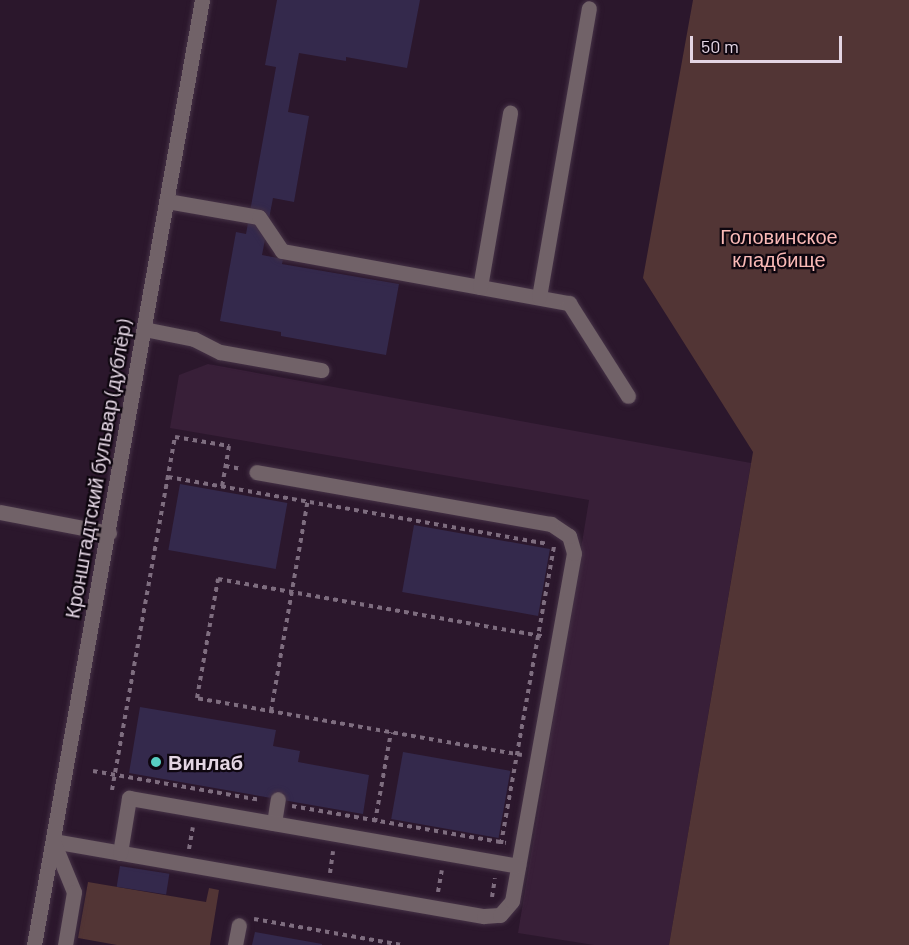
<!DOCTYPE html>
<meta charset="utf-8">
<style>
body{margin:0}
#map{position:relative;width:909px;height:945px;overflow:hidden;background:#2b172c;font-family:Barlow,sans-serif}
div>[style]{position:absolute}
.built>*{inset:0;background:#381f38}
.green>*{inset:0;background:#523535}
.building>*{inset:0;background:#34294c;transform-origin:0 0}
.path>*{height:4px;margin-top:-2px;transform-origin:0;background:repeating-linear-gradient(90deg,#7e6d7f 0 4.5px,transparent 0 9px)}
.roads{filter:drop-shadow(0 0 2px #453246) drop-shadow(0 0 2px #453246)}
.minor>*{height:15px;margin:-7.5px;padding:0 7.5px;transform-origin:7.5px;border-radius:7.5px;background:#716268}
.dots>*{width:16px;height:16px;translate:-50% -50%;box-sizing:border-box;border:3px solid #0e060f;border-radius:50%}
span{translate:-50% -50%;white-space:nowrap;text-align:center;line-height:1.15;-webkit-text-stroke:4.5px #0e060f;paint-order:stroke}
.park-label{font-size:20px;color:#f9b9b6}
.street-label{font-size:20px;color:#e3d5e3}
.poi-label{font-size:20px;color:#e3d5e3;font-weight:700}
.left{translate:0 -50%;text-align:left}
.scale{position:absolute;left:690px;top:36px;width:152px;height:27px;box-sizing:border-box;border:3px solid #e3d5e3;border-top:0;padding-left:8px;font-size:18px;line-height:21px;white-space:nowrap;color:#e3d5e3;-webkit-text-stroke:4px #0e060f;paint-order:stroke}
</style>
<div id="map">
<div class="built">
<i style="clip-path:polygon(208px 364px,751px 463px,669px 945px,594px 945px,518px 933px,589px 500px,170px 428px,179px 375px)"></i>
</div>
<div class="green">
<i style="clip-path:polygon(693px 0,909px 0,909px 945px,669px 945px,753px 452px,643px 278px)"></i>
<i style="clip-path:polygon(88px 882px,206px 902px,209px 888px,219px 890px,210px 945px,117px 945px,78px 938px)"></i>
</div>
<div class="building">
<i style="clip-path:polygon(277px 0,420px 0,407px 68px,346px 57px,346px 61px,299px 53px,288px 112px,309px 116px,294px 202px,273px 198px,262px 255px,283px 259px,282px 264px,399px 284px,386px 355px,281px 336px,281px 332px,220px 321px,236px 232px,246px 234px,276px 67px,265px 65px)"></i>
<i style="left:180px;top:484px;width:109px;height:67px;rotate:10deg"></i>
<i style="left:414px;top:525px;width:138px;height:68px;rotate:10deg"></i>
<i style="clip-path:polygon(140px 707px,276px 730px,273px 746px,300px 751px,298px 762px,369px 775px,363px 814px,129px 773px)"></i>
<i style="left:403px;top:752px;width:109px;height:68px;rotate:10deg"></i>
<i style="left:120px;top:866px;width:50px;height:21px;rotate:9deg"></i>
<i style="clip-path:polygon(255px 932px,322px 944px,322px 945px,252px 945px)"></i>
</div>
<div class="path">
<i style="left:225px;top:466px;width:17px;rotate:10deg"></i>
<i style="left:168px;top:477px;width:386px;rotate:10deg"></i>
<i style="left:271px;top:711px;width:215px;rotate:-80.1deg"></i>
<i style="left:522px;top:755px;width:330px;rotate:-170.1deg"></i>
<i style="left:197px;top:698px;width:121px;rotate:-80deg"></i>
<i style="left:218px;top:579px;width:329px;rotate:10deg"></i>
<i style="left:93px;top:771px;width:170px;rotate:9.8deg"></i>
<i style="left:112px;top:790px;width:359px;rotate:-79.9deg"></i>
<i style="left:175px;top:437px;width:55px;rotate:9.5deg"></i>
<i style="left:229px;top:446px;width:42px;rotate:99.7deg"></i>
<i style="left:292px;top:806px;width:217px;rotate:9.8deg"></i>
<i style="left:375px;top:822px;width:91px;rotate:-79.9deg"></i>
<i style="left:501px;top:844px;width:302px;rotate:-79.9deg"></i>
<i style="left:189px;top:849px;width:22px;rotate:-80deg"></i>
<i style="left:330px;top:873px;width:22px;rotate:-82deg"></i>
<i style="left:438px;top:892px;width:22px;rotate:-80deg"></i>
<i style="left:492px;top:897px;width:19px;rotate:-81deg"></i>
<i style="left:254px;top:919px;width:150px;rotate:10deg"></i>
</div>
<div class="roads">
<div class="minor">
<i style="left:167px;top:201px;width:93px;rotate:9.9deg"></i>
<i style="left:259px;top:217px;width:41px;rotate:55.9deg"></i>
<i style="left:282px;top:251px;width:292px;rotate:10.3deg"></i>
<i style="left:569px;top:303px;width:110px;rotate:57.6deg"></i>
<i style="left:480px;top:287px;width:177px;rotate:-80.2deg"></i>
<i style="left:539px;top:297px;width:293px;rotate:-80.2deg"></i>
<i style="left:144px;top:329px;width:51px;rotate:11.3deg"></i>
<i style="left:194px;top:339px;width:29px;rotate:27deg"></i>
<i style="left:220px;top:352px;width:103px;rotate:10.1deg"></i>
<i style="left:0;top:512px;width:111px;rotate:10.9deg"></i>
<i style="left:274px;top:823px;width:24px;rotate:-81deg"></i>
<i style="left:53px;top:841px;width:437px;rotate:9.9deg"></i>
<i style="left:484px;top:916px;width:16px;rotate:-4deg"></i>
<i style="left:500px;top:915px;width:18px;rotate:-49deg"></i>
<i style="left:512px;top:901px;width:353px;rotate:-79.9deg"></i>
<i style="left:574px;top:553px;width:18px;rotate:-106deg"></i>
<i style="left:569px;top:536px;width:22px;rotate:-146deg"></i>
<i style="left:551px;top:524px;width:299px;rotate:-170deg"></i>
<i style="left:53px;top:841px;width:55px;rotate:67.6deg"></i>
<i style="left:74px;top:892px;width:54px;rotate:99.6deg"></i>
<i style="left:120px;top:853px;width:56px;rotate:-80.7deg"></i>
<i style="left:129px;top:798px;width:395px;rotate:9.9deg"></i>
<i style="left:34px;top:945px;width:960px;rotate:-79.92deg"></i>
<i style="left:235px;top:945px;width:20px;rotate:-79deg"></i>
</div>
</div>
<div class="dots">
<i style="left:156px;top:762px;background:#57cec2"></i>
</div>
<div class="park-label">
<span style="left:779px;top:248px">Головинское<br>кладбище</span>
</div>
<div class="street-label">
<span style="left:98px;top:469px;rotate:-80deg">Кронштадтский бульвар (дублёр)</span>
</div>
<div class="poi-label">
<span class="left" style="left:168px;top:762px">Винлаб</span>
</div>
<div class="scale">50 m</div>
</div>
